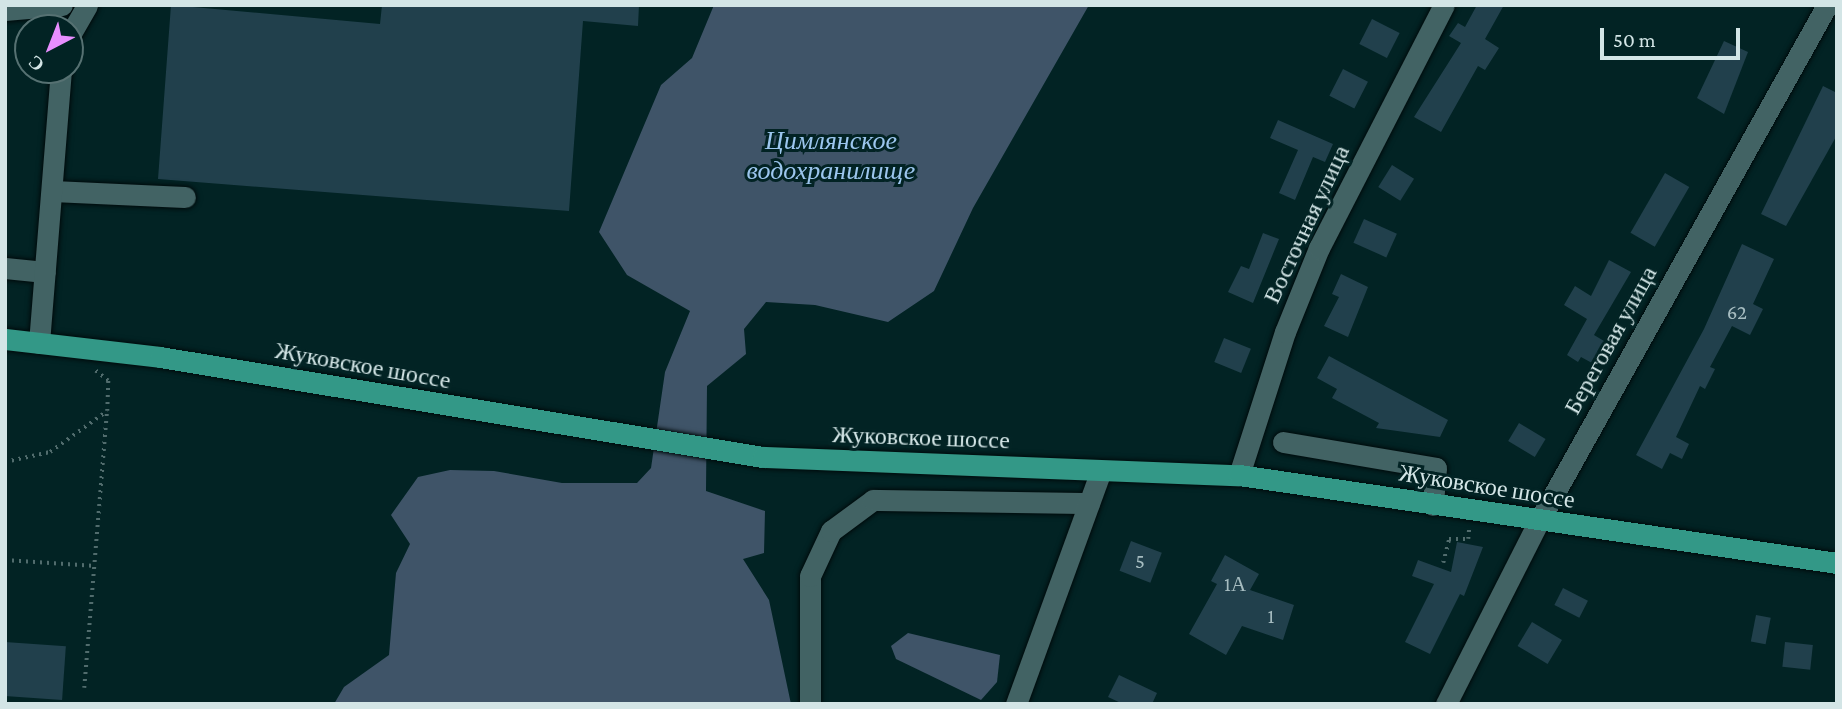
<!DOCTYPE html>
<meta charset="utf-8">
<style>
body{margin:0}
#map{position:relative;width:1842px;height:709px;overflow:hidden;background:#022324;font-family:"Crimson Pro",serif}
div>[style]{position:absolute}
.water>*{inset:0;background:#3f5468}
.building>*{inset:0;background:#21404c;transform-origin:0 0}
.path>*{height:3.5px;margin-top:-1.75px;transform-origin:0;background:repeating-linear-gradient(90deg,#516c6d 0 2px,transparent 0 7px)}
.roads{filter:drop-shadow(0 0 2px #000b0c) drop-shadow(0 0 2px #000b0c)}
.minor>*{height:21px;margin:-10.5px;padding:0 10.5px;transform-origin:10.5px;border-radius:10.5px;background:#426364}
.major>*{height:21px;margin:-10.5px;padding:0 10.5px;transform-origin:10.5px;border-radius:10.5px;background:#339887}
span{translate:-50% -50%;white-space:nowrap;text-align:center;line-height:1.15;-webkit-text-stroke:6px #022324;paint-order:stroke}
.number-label{font-size:21px;color:#a6bcc0}
.number-label span{-webkit-text-stroke-width:0}
.street-label{font-size:24px;color:#d3e5e6}
.water-label{font-size:26px;color:#9cc6ee;font-style:italic}
.frame{position:absolute;inset:0;border:7px solid #d3e5e6;pointer-events:none}
.north{position:absolute;left:14px;top:14px;width:70px;height:70px;box-sizing:border-box;background:#022324;border:2px solid #567172;border-radius:50%;rotate:222deg;font-size:19px;font-weight:700;line-height:28px;text-align:center;color:#d3e5e6}
.north::after{content:'';display:block;margin:auto;width:24px;height:32px;background:#e88eff;clip-path:polygon(50% 0,100% 100%,50% 72%,0 100%)}
.scale{position:absolute;left:1600px;top:28px;width:140px;height:32px;box-sizing:border-box;border:4px solid #d3e5e6;border-top:0;padding-left:9px;font-size:21px;line-height:24px;white-space:nowrap;color:#d3e5e6;-webkit-text-stroke:5px #022324;paint-order:stroke}
</style>
<div id="map">
<div class="water">
<i style="clip-path:polygon(714px 5px,1089px 5px,973px 208px,934px 291px,888px 322px,815px 305px,766px 302px,744px 329px,746px 354px,707px 386px,706px 491px,765px 511px,764px 553px,743px 559px,769px 600px,791px 704px,334px 704px,344px 687px,389px 655px,396px 573px,410px 544px,391px 515px,418px 477px,450px 470px,494px 471px,562px 483px,637px 483px,651px 468px,665px 372px,690px 311px,627px 275px,599px 232px,661px 85px,692px 58px)"></i>
<i style="clip-path:polygon(908px 633px,1000px 655px,997px 682px,981px 700px,896px 659px,891px 646px)"></i>
</div>
<div class="building">
<i style="clip-path:polygon(171px 5px,380px 24px,382px 5px,639px 5px,638px 26px,583px 21px,569px 211px,158px 179px)"></i>
<i style="clip-path:polygon(1477px 5px,1504px 5px,1485px 39px,1499px 48px,1485px 70px,1478px 66px,1441px 132px,1414px 117px,1461px 43px,1449px 36px,1458px 23px,1465px 27px)"></i>
<i style="left:1372px;top:19px;width:31px;height:28px;rotate:27deg"></i>
<i style="clip-path:polygon(1724px 41px,1748px 52px,1724px 114px,1697px 98px)"></i>
<i style="left:1343px;top:69px;width:28px;height:30px;rotate:27deg"></i>
<i style="clip-path:polygon(1823px 86px,1837px 93px,1837px 135px,1786px 226px,1761px 214px)"></i>
<i style="clip-path:polygon(1278px 120px,1333px 144px,1325px 162px,1313px 157px,1295px 200px,1279px 193px,1298px 150px,1270px 138px)"></i>
<i style="left:1392px;top:165px;width:26px;height:26px;rotate:32deg"></i>
<i style="left:1665px;top:173px;width:28px;height:69px;rotate:30deg"></i>
<i style="left:1364px;top:219px;width:36px;height:26px;rotate:24deg"></i>
<i style="clip-path:polygon(1263px 233px,1279px 239px,1253px 303px,1228px 292px,1241px 266px,1249px 269px)"></i>
<i style="clip-path:polygon(1742px 244px,1774px 259px,1753px 304px,1763px 309px,1750px 335px,1732px 326px,1710px 367px,1715px 369px,1705px 389px,1700px 386px,1676px 437px,1689px 444px,1682px 459px,1670px 453px,1662px 469px,1636px 455px,1704px 329px)"></i>
<i style="clip-path:polygon(1609px 260px,1631px 272px,1594px 335px,1604px 341px,1592px 363px,1581px 357px,1578px 362px,1567px 355px,1587px 319px,1564px 305px,1575px 286px,1591px 296px)"></i>
<i style="clip-path:polygon(1341px 274px,1368px 287px,1348px 337px,1324px 326px,1339px 297px,1332px 294px)"></i>
<i style="left:1224px;top:338px;width:29px;height:26px;rotate:22deg"></i>
<i style="clip-path:polygon(1329px 356px,1448px 420px,1440px 437px,1376px 428px,1379px 423px,1332px 398px,1337px 389px,1317px 378px)"></i>
<i style="left:1519px;top:423px;width:31px;height:21px;rotate:31deg"></i>
<i style="left:1131px;top:541px;width:33px;height:32px;rotate:21deg"></i>
<i style="clip-path:polygon(1457px 542px,1483px 547px,1464px 596px,1460px 594px,1430px 654px,1405px 642px,1434px 584px,1412px 576px,1418px 560px,1451px 572px)"></i>
<i style="clip-path:polygon(1225px 555px,1259px 574px,1250px 590px,1294px 605px,1283px 640px,1242px 626px,1226px 655px,1189px 634px,1217px 584px,1211px 581px)"></i>
<i style="left:1563px;top:588px;width:28px;height:19px;rotate:27deg"></i>
<i style="left:1756px;top:615px;width:15px;height:27px;rotate:11deg"></i>
<i style="left:1532px;top:622px;width:35px;height:28px;rotate:31deg"></i>
<i style="left:5px;top:642px;width:61px;height:54px;rotate:4deg"></i>
<i style="left:1785px;top:642px;width:28px;height:25px;rotate:6deg"></i>
<i style="clip-path:polygon(1119px 675px,1157px 693px,1152px 704px,1123px 704px,1108px 697px)"></i>
</div>
<div class="path">
<i style="left:5px;top:462px;width:46px;rotate:-12.5deg"></i>
<i style="left:50px;top:452px;width:70px;rotate:-35.7deg"></i>
<i style="left:107px;top:411px;width:30px;rotate:-88deg"></i>
<i style="left:108px;top:381px;width:19px;rotate:-141deg"></i>
<i style="left:5px;top:560px;width:91px;rotate:3.8deg"></i>
<i style="left:1443px;top:563px;width:25px;rotate:-76deg"></i>
<i style="left:1449px;top:539px;width:19px"></i>
<i style="left:1468px;top:539px;width:11px;rotate:-85deg"></i>
<i style="left:84px;top:688px;width:278px;rotate:-85.3deg"></i>
</div>
<div class="roads">
<div class="minor">
<i style="left:5px;top:10px;width:57px;rotate:-5deg"></i>
<i style="left:70px;top:35px;width:34px;rotate:-60deg"></i>
<i style="left:52px;top:191px;width:133px;rotate:2.6deg"></i>
<i style="left:5px;top:268px;width:40px;rotate:5.7deg"></i>
<i style="left:39px;top:343px;width:274px;rotate:-85.4deg"></i>
<i style="left:1283px;top:442px;width:155px;rotate:9.6deg"></i>
<i style="left:1436px;top:468px;width:37px;rotate:95deg"></i>
<i style="left:1239px;top:475px;width:150px;rotate:-72.2deg"></i>
<i style="left:1285px;top:332px;width:91px;rotate:-68deg"></i>
<i style="left:1319px;top:248px;width:273px;rotate:-62.8deg"></i>
<i style="left:810px;top:704px;width:128px;rotate:-90deg"></i>
<i style="left:810px;top:576px;width:50px;rotate:-65deg"></i>
<i style="left:831px;top:531px;width:52px;rotate:-36.4deg"></i>
<i style="left:873px;top:500px;width:216px;rotate:0.8deg"></i>
<i style="left:1016px;top:704px;width:248px;rotate:-70deg"></i>
<i style="left:1446px;top:704px;width:205px;rotate:-63.1deg"></i>
<i style="left:1539px;top:521px;width:591px;rotate:-60.83deg"></i>
</div>
<div class="major">
<i style="left:5px;top:339px;width:156px;rotate:6.6deg"></i>
<i style="left:160px;top:357px;width:611px;rotate:9.42deg"></i>
<i style="left:763px;top:457px;width:476px;rotate:2.2deg"></i>
<i style="left:1239px;top:475px;width:604px;rotate:8.37deg"></i>
</div>
</div>
<div class="number-label">
<span style="left:1737px;top:312px">62</span>
<span style="left:1140px;top:561px">5</span>
<span style="left:1235px;top:584px">1А</span>
<span style="left:1271px;top:616px">1</span>
</div>
<div class="street-label">
<span style="left:1306px;top:224px;rotate:-65deg">Восточная улица</span>
<span style="left:1610px;top:340px;rotate:-61deg">Береговая улица</span>
<span style="left:363px;top:365px;rotate:10deg">Жуковское шоссе</span>
<span style="left:921px;top:437px;rotate:2deg">Жуковское шоссе</span>
<span style="left:1487px;top:486px;rotate:9deg">Жуковское шоссе</span>
</div>
<div class="water-label">
<span style="left:831px;top:156px">Цимлянское<br>водохранилище</span>
</div>
<div class="frame"></div>
<div class="north">С</div>
<div class="scale">50 m</div>
</div>
